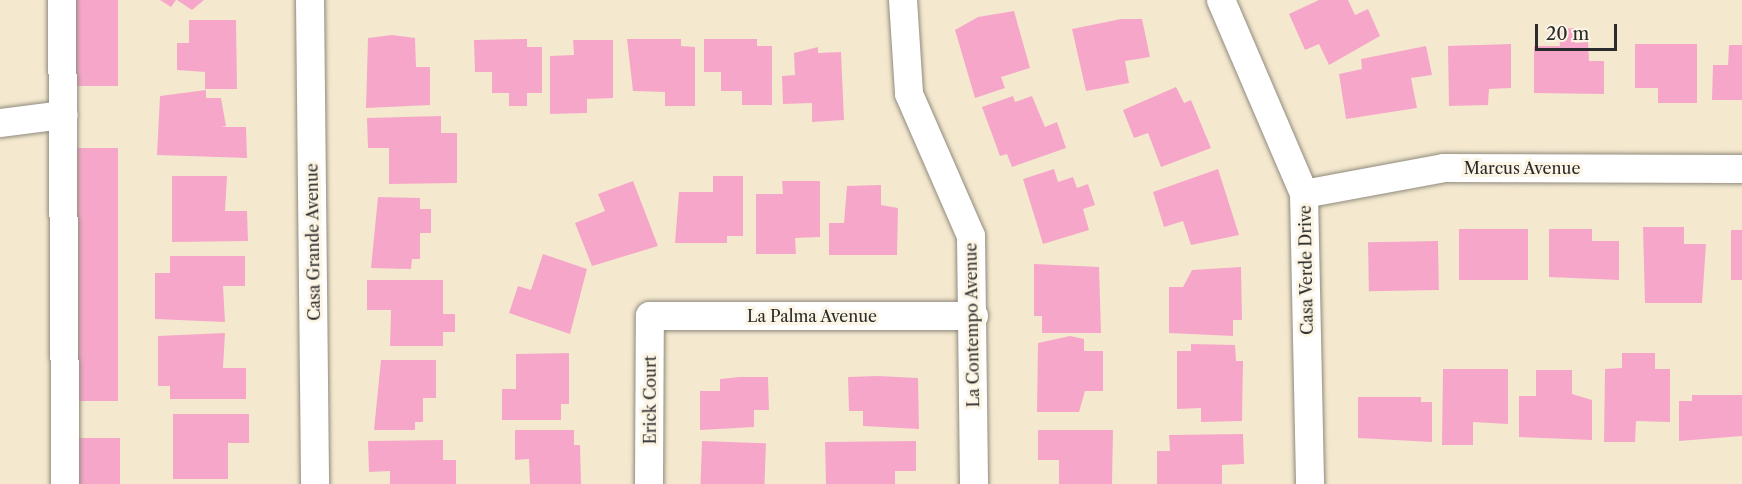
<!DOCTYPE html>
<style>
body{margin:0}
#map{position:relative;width:1742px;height:484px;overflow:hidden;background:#f4e9cf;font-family:"Libre Caslon Text",serif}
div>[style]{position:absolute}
.building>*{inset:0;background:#f6a7c9;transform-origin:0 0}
.roads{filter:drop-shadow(0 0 2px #908a7d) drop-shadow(0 0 2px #908a7d)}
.minor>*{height:28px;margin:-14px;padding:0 14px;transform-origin:14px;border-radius:14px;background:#fff}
span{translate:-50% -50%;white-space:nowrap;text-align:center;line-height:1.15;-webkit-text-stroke:6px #fcf5e5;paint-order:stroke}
.street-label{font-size:16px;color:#2b2b2b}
.scale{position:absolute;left:1535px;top:24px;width:82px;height:27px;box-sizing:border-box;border:3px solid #2b2b2b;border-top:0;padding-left:8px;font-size:18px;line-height:21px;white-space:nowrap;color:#2b2b2b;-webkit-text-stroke:4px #fcf5e5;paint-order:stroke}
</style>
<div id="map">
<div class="building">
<i style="left:74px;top:0;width:44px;height:86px"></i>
<i style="clip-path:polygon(160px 0,176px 0,171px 7px)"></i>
<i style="clip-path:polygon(177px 0,204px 0,192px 10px)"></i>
<i style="clip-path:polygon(1319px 0,1348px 0,1355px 15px,1368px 9px,1380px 36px,1329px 65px,1319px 44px,1305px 50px,1289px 14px)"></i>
<i style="clip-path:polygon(1014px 11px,1030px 68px,1001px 77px,1005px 88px,975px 98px,955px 30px,978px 17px)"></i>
<i style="clip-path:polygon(1121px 19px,1142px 19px,1150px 57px,1125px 61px,1129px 83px,1086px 91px,1072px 29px)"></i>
<i style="clip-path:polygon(189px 20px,236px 20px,237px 89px,205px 89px,205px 72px,177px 70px,177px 43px,189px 43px)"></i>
<i style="clip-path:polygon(1574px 28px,1575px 43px,1588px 42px,1589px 61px,1604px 61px,1604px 94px,1534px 93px,1534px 46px,1560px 46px,1559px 29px)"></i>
<i style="clip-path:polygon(392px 35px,415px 38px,416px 67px,430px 67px,430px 105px,366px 108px,368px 38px)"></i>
<i style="clip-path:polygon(527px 39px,527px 47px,542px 47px,542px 93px,527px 93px,527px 106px,509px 106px,509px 93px,492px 93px,492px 72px,475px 72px,474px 40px)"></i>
<i style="clip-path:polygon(627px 39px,681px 39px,681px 46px,695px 47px,695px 106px,665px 106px,665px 92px,633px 91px)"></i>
<i style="clip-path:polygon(704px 39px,757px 39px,757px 46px,772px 46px,772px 105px,742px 105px,742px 91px,721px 91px,721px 72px,704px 72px)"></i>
<i style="clip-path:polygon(573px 40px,613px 40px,613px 98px,587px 99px,587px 113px,550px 114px,550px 56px,574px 55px)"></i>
<i style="clip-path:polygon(1511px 44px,1511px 88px,1489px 89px,1488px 105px,1449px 106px,1448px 46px)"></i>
<i style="clip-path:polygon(1635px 44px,1697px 44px,1697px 103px,1658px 103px,1658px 88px,1635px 88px)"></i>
<i style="clip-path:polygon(1729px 45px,1742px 45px,1742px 100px,1712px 100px,1713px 65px,1728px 65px)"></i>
<i style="clip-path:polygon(1426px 46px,1432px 75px,1411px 78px,1417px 108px,1346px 119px,1339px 74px,1362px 69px,1361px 59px)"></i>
<i style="clip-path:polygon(818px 47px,818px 53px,841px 52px,844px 120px,812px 122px,812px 103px,783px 104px,782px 76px,795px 75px,794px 53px)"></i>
<i style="clip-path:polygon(1176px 87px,1184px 103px,1191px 100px,1211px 148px,1161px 167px,1148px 133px,1134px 138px,1123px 110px)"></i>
<i style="clip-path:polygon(206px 90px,206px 98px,221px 98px,226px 126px,221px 127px,246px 127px,247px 158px,157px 155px,160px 96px)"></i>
<i style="clip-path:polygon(1013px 96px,1015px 102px,1032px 96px,1045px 127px,1057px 122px,1066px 148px,1012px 167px,1007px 154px,1000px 156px,982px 107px)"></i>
<i style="clip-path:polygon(441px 116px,441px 133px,457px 133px,457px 183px,389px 184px,389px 148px,368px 148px,367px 118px)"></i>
<i style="left:75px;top:148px;width:43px;height:253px"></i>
<i style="clip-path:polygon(1054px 169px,1058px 182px,1073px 177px,1077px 188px,1088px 184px,1095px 205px,1083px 209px,1089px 230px,1043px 244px,1023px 179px)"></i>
<i style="clip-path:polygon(1218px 169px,1239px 235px,1191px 245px,1183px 221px,1164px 227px,1153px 192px)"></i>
<i style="clip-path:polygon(172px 176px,227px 176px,225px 211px,247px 211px,248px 241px,172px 242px)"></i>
<i style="clip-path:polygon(713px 176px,743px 176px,743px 236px,727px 236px,727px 243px,675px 243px,679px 192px,713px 192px)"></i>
<i style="clip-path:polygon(633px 181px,658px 246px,592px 266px,575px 223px,605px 211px,598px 194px)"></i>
<i style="clip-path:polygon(782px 181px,820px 181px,820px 237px,795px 238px,796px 254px,756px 254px,756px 194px,783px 194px)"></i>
<i style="clip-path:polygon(881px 185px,881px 205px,898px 208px,897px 255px,829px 255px,829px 223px,844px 223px,847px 186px)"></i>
<i style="clip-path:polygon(378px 197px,420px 198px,420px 209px,431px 209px,431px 233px,420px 233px,420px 259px,412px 259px,411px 269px,371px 268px)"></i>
<i style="clip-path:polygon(1643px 227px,1684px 227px,1684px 244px,1706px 244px,1702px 303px,1645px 303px)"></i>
<i style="left:1459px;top:229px;width:69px;height:51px"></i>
<i style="clip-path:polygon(1549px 229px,1592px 229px,1592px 241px,1619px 241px,1619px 280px,1549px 277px)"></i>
<i style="left:1731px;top:230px;width:11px;height:50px"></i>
<i style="left:1438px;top:241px;width:49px;height:70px;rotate:89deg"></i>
<i style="clip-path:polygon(543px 254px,587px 269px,570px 334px,509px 313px,518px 286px,531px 290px)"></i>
<i style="clip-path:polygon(170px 256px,245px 256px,245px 286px,223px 286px,225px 322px,155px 319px,155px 273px,170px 273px)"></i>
<i style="clip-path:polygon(1034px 264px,1099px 267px,1101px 333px,1042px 333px,1042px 316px,1034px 316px)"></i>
<i style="clip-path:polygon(1241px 267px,1242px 320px,1233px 320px,1233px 336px,1169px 333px,1169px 287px,1183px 287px,1192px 270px)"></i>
<i style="clip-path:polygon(367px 280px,443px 280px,443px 314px,455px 314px,455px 332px,443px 332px,443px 346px,390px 346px,391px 310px,367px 310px)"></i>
<i style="clip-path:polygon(225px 333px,223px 368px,246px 368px,246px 399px,170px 399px,170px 386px,158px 386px,158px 336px)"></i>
<i style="clip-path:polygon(1070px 336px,1084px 339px,1084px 351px,1103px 351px,1103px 391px,1085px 391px,1079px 412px,1037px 412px,1038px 343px)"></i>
<i style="clip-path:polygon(1191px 344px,1235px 345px,1236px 361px,1243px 361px,1242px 421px,1201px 422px,1201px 408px,1177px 409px,1177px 351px,1191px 351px)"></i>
<i style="clip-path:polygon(569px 353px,569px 404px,561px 404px,561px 420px,502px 420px,502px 389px,516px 389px,516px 354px)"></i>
<i style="clip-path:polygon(1622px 353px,1655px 353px,1655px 369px,1670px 369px,1670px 422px,1636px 421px,1635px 442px,1604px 442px,1605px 369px,1622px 368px)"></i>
<i style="clip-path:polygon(381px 360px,436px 360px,436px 398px,423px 398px,423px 422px,415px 422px,415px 430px,374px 430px)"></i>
<i style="clip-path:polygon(1443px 369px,1508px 369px,1508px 424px,1473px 422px,1473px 445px,1442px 445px)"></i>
<i style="clip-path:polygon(1536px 370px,1572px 370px,1572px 394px,1592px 400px,1592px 440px,1519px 437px,1519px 396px,1536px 396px)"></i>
<i style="clip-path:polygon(878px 376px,918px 378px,919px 429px,863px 426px,863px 411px,849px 411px,848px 377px)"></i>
<i style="clip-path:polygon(739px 377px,768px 377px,769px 410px,754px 410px,754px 427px,700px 430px,700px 391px,720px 391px,720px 379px)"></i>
<i style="clip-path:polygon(1692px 395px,1742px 395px,1742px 436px,1679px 441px,1679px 401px,1692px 401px)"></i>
<i style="clip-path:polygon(1358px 397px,1421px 397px,1421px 402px,1432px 402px,1432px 442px,1358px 438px)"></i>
<i style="clip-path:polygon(173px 414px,249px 414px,249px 443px,228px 443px,228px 479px,173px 479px)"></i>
<i style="clip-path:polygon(515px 430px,574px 430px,574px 445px,580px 445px,581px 484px,530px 484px,529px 459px,515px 460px)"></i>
<i style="clip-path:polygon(1038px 430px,1113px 430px,1112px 484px,1059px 484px,1059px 460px,1038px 460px)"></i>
<i style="clip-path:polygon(1243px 434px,1244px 464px,1222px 465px,1222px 484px,1157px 484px,1157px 451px,1170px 451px,1169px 435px)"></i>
<i style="left:76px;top:438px;width:44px;height:46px"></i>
<i style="clip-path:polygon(443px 440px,443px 460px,456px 460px,456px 484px,390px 484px,390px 471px,369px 472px,368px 441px)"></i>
<i style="left:702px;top:441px;width:64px;height:43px;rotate:2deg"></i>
<i style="clip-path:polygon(916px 441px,916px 471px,895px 471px,895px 484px,826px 484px,825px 442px)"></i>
</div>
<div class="roads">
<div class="minor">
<i style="left:62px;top:0;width:484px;rotate:89.6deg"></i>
<i style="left:310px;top:0;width:484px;rotate:89.4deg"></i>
<i style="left:903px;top:0;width:94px;rotate:86.3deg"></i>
<i style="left:909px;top:94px;width:155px;rotate:66.4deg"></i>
<i style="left:971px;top:236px;width:248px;rotate:89.3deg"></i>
<i style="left:1221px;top:0;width:211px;rotate:66.8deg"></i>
<i style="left:1304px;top:194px;width:290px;rotate:88.8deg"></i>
<i style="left:0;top:123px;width:64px;rotate:-7.2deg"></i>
<i style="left:1304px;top:194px;width:142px;rotate:-10.5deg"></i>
<i style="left:1444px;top:168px;width:298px;rotate:0.2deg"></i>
<i style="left:649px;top:484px;width:168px;rotate:-89.7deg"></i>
<i style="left:650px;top:316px;width:324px"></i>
</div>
</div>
<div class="street-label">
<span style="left:1522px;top:168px">Marcus Avenue</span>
<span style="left:313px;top:242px;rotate:-91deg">Casa Grande Avenue</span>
<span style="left:1306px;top:270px;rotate:-91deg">Casa Verde Drive</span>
<span style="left:812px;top:316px">La Palma Avenue</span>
<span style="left:972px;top:325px;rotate:-91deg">La Contempo Avenue</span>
<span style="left:650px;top:400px;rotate:-90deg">Erick Court</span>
</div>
<div class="scale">20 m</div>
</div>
